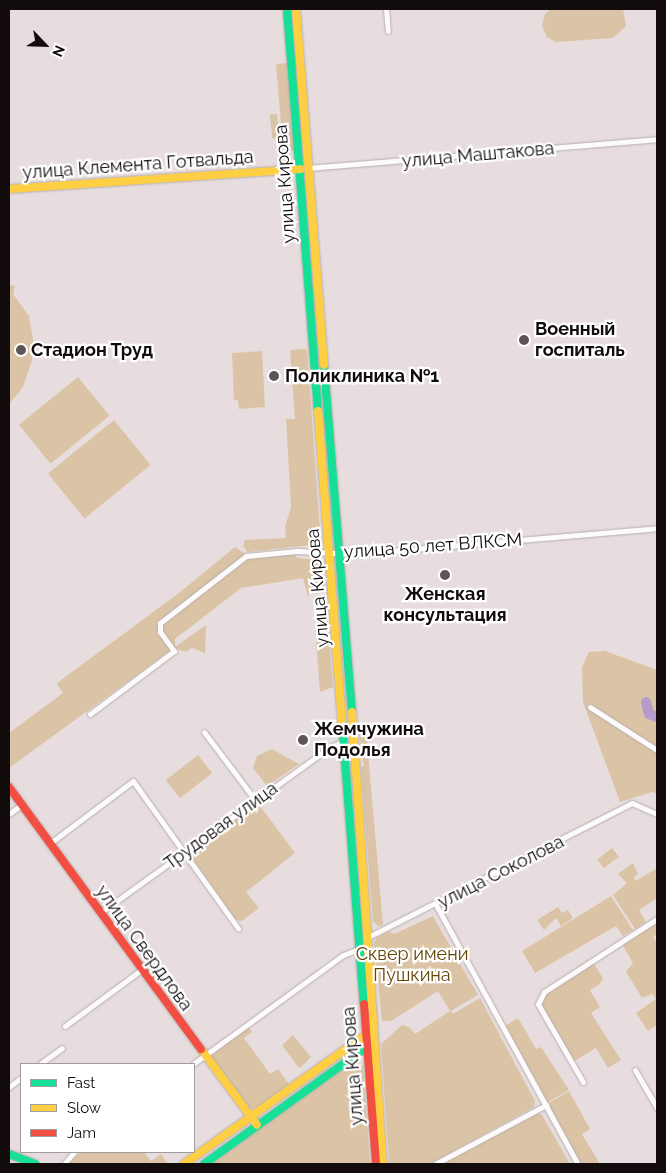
<!DOCTYPE html>
<meta charset="utf-8">
<style>
body{margin:0}
#map{position:relative;width:666px;height:1173px;overflow:hidden;background:#e8ddde;font-family:Raleway,sans-serif}
div>[style]{position:absolute}
.green>*{inset:0;background:#dbc4a5;transform-origin:0 0}
.river>*{height:10px;margin:-5px;padding:0 5px;transform-origin:5px;border-radius:5px;background:#b79bcc}
.roads{filter:drop-shadow(0 0 1px #b7afb0) drop-shadow(0 0 1px #b7afb0)}
.street>*{height:5px;margin:-2.5px;padding:0 2.5px;transform-origin:2.5px;border-radius:2.5px;background:#fcfafa}
.fast>*{height:8px;margin:-4px;padding:0 4px;transform-origin:4px;border-radius:4px;background:#16e098}
.slow>*{height:8px;margin:-4px;padding:0 4px;transform-origin:4px;border-radius:4px;background:#ffcf43}
.jam>*{height:8px;margin:-4px;padding:0 4px;transform-origin:4px;border-radius:4px;background:#f24e42}
.dots>*{width:14px;height:14px;translate:-50% -50%;box-sizing:border-box;border:2px solid #fff;border-radius:50%}
span{translate:-50% -50%;white-space:nowrap;text-align:center;line-height:1.15;-webkit-text-stroke:4.5px #fff;paint-order:stroke}
.street-label{font-size:18px;color:#110b0c}
.poi-label{font-size:18px;color:#110b0c;font-weight:700}
.left{translate:0 -50%;text-align:left}
.park-label{font-size:18px;color:#624505}
.frame{position:absolute;inset:0;border:10px solid #110b0c;pointer-events:none}
.legend{position:absolute;left:20px;top:1063px;width:175px;height:90px;box-sizing:border-box;background:#fff;border:1px solid #a09d9e;margin:0;padding:6px 9px;list-style:none;font-size:15px;color:#110b0c}
.legend li{display:flex;align-items:center;gap:10px;height:25px}
.legend b{width:25px;border:1px solid #a09d9e}
.north{position:absolute;left:20px;top:20px;width:50px;height:50px;-webkit-text-stroke:4px #fff;paint-order:stroke;rotate:114deg;font-size:14px;font-weight:700;line-height:20px;text-align:center;color:#110b0c}
.north::after{content:'';display:block;margin:auto;width:18px;height:22px;background:#110b0c;clip-path:polygon(50% 0,100% 100%,50% 72%,0 100%)}
</style>
<div id="map">
<div class="green">
<i style="clip-path:polygon(551px 9px,623px 9px,626px 26px,613px 38px,556px 42px,547px 37px,542px 26px,545px 14px)"></i>
<i style="clip-path:polygon(287px 63px,294px 151px,290px 151px,289px 137px,282px 137px,276px 64px)"></i>
<i style="left:277px;top:114px;width:24px;height:7px;rotate:85deg"></i>
<i style="clip-path:polygon(9px 285px,15px 286px,13px 294px,29px 316px,33px 339px,32px 360px,23px 387px,9px 404px)"></i>
<i style="clip-path:polygon(303px 349px,307px 350px,321px 544px,248px 552px,243px 546px,245px 540px,286px 538px,285px 526px,291px 508px,286px 419px,295px 419px,290px 350px)"></i>
<i style="clip-path:polygon(262px 351px,265px 407px,239px 409px,238px 400px,234px 400px,232px 353px)"></i>
<i style="left:78px;top:377px;width:50px;height:76px;rotate:51deg"></i>
<i style="left:114px;top:420px;width:58px;height:85px;rotate:51deg"></i>
<i style="clip-path:polygon(235px 547px,251px 558px,294px 554px,297px 558px,314px 560px,322px 567px,325px 586px,312px 587px,308px 597px,303px 578px,241px 588px,175px 639px,175px 647px,206px 625px,205px 653px,192px 648px,186px 652px,174px 648px,9px 768px,9px 733px,63px 693px,57px 684px,61px 680px,179px 593px)"></i>
<i style="clip-path:polygon(323px 598px,326px 598px,333px 687px,320px 692px,315px 626px,323px 625px)"></i>
<i style="clip-path:polygon(605px 651px,657px 670px,657px 794px,652px 792px,620px 802px,583px 702px,582px 667px,589px 652px)"></i>
<i style="clip-path:polygon(366px 730px,383px 925px,378px 926px,373px 922px,361px 767px,364px 766px,359px 734px)"></i>
<i style="clip-path:polygon(272px 749px,299px 764px,267px 786px,253px 768px,257px 756px)"></i>
<i style="left:198px;top:755px;width:23px;height:41px;rotate:52deg"></i>
<i style="clip-path:polygon(258px 803px,295px 853px,246px 892px,259px 908px,242px 921px,236px 920px,189px 854px)"></i>
<i style="left:612px;top:848px;width:11px;height:19px;rotate:52deg"></i>
<i style="clip-path:polygon(633px 863px,638px 874px,634px 877px,636px 881px,657px 868px,657px 898px,639px 910px,646px 922px,635px 929px,613px 895px,627px 883px,618px 874px)"></i>
<i style="clip-path:polygon(611px 896px,633px 930px,623px 936px,616px 926px,535px 973px,522px 951px)"></i>
<i style="clip-path:polygon(558px 907px,562px 913px,568px 910px,573px 918px,561px 926px,556px 918px,544px 930px,537px 920px)"></i>
<i style="clip-path:polygon(433px 916px,478px 995px,451px 1011px,453px 1014px,480px 998px,535px 1101px,534px 1107px,430px 1164px,389px 1164px,381px 1044px,402px 1025px,409px 1027px,415px 1034px,450px 1011px,438px 991px,391px 1021px,382px 1021px,374px 944px,376px 938px,389px 931px,394px 934px)"></i>
<i style="clip-path:polygon(657px 921px,657px 934px,653px 937px,657px 943px,657px 1025px,648px 1031px,636px 1013px,656px 999px,652px 994px,642px 998px,626px 972px,633px 963px,622px 944px)"></i>
<i style="clip-path:polygon(593px 962px,603px 978px,600px 984px,590px 990px,600px 1007px,591px 1013px,621px 1060px,608px 1068px,596px 1048px,573px 1062px,540px 1004px,545px 993px)"></i>
<i style="clip-path:polygon(518px 1018px,536px 1049px,541px 1047px,569px 1090px,546px 1103px,505px 1026px)"></i>
<i style="clip-path:polygon(248px 1026px,252px 1032px,244px 1038px,270px 1074px,278px 1069px,289px 1084px,257px 1107px,249px 1109px,209px 1054px)"></i>
<i style="clip-path:polygon(293px 1035px,311px 1057px,301px 1067px,298px 1067px,282px 1045px)"></i>
<i style="clip-path:polygon(352px 1061px,363px 1066px,370px 1164px,208px 1164px)"></i>
<i style="clip-path:polygon(569px 1091px,590px 1129px,582px 1134px,600px 1164px,580px 1164px,547px 1104px)"></i>
<i style="clip-path:polygon(536px 1112px,542px 1115px,570px 1164px,441px 1164px)"></i>
<i style="clip-path:polygon(81px 1152px,144px 1152px,151px 1161px,161px 1154px,168px 1164px,67px 1164px)"></i>
</div>
<div class="river">
<i style="left:646px;top:702px;width:12px;rotate:76deg"></i>
<i style="left:649px;top:714px;width:9px;rotate:21deg"></i>
</div>
<div class="roads">
<div class="street">
<i style="left:386px;top:9px;width:22px;rotate:85deg"></i>
<i style="left:307px;top:168px;width:351px;rotate:-4.7deg"></i>
<i style="left:590px;top:707px;width:80px;rotate:32.7deg"></i>
<i style="left:90px;top:714px;width:105px;rotate:-36.9deg"></i>
<i style="left:174px;top:651px;width:24px;rotate:-126deg"></i>
<i style="left:160px;top:632px;width:9px;rotate:-90deg"></i>
<i style="left:160px;top:623px;width:109px;rotate:-37.9deg"></i>
<i style="left:246px;top:556px;width:51px;rotate:-5.6deg"></i>
<i style="left:297px;top:551px;width:58px;rotate:3deg"></i>
<i style="left:355px;top:554px;width:303px;rotate:-4.9deg"></i>
<i style="left:204px;top:732px;width:86px;rotate:53deg"></i>
<i style="left:9px;top:814px;width:15px;rotate:-37deg"></i>
<i style="left:49px;top:844px;width:105px;rotate:-36.9deg"></i>
<i style="left:133px;top:781px;width:181px;rotate:54.5deg"></i>
<i style="left:436px;top:905px;width:295px;rotate:61.3deg"></i>
<i style="left:100px;top:913px;width:282px;rotate:-35.8deg"></i>
<i style="left:329px;top:748px;width:17px;rotate:-25deg"></i>
<i style="left:368px;top:937px;width:296px;rotate:-26.9deg"></i>
<i style="left:632px;top:803px;width:27px;rotate:24deg"></i>
<i style="left:65px;top:1026px;width:94px;rotate:-36.4deg"></i>
<i style="left:40px;top:1064px;width:27px;rotate:-36deg"></i>
<i style="left:193px;top:1064px;width:185px;rotate:-36deg"></i>
<i style="left:343px;top:955px;width:17px;rotate:-21deg"></i>
<i style="left:635px;top:1070px;width:44px;rotate:59.9deg"></i>
<i style="left:583px;top:1082px;width:90px;rotate:-120deg"></i>
<i style="left:538px;top:1004px;width:13px;rotate:-63deg"></i>
<i style="left:544px;top:992px;width:135px;rotate:-32.9deg"></i>
<i style="left:9px;top:1087px;width:15px;rotate:-37deg"></i>
<i style="left:64px;top:1164px;width:16px;rotate:-50deg"></i>
<i style="left:435px;top:1164px;width:126px;rotate:-28deg"></i>
</div>
<div class="fast">
<i style="left:287px;top:9px;width:403px;rotate:85.6deg"></i>
<i style="left:324px;top:365px;width:348px;rotate:85.4deg"></i>
<i style="left:342px;top:721px;width:284px;rotate:85.6deg"></i>
<i style="left:9px;top:1154px;width:28px;rotate:21deg"></i>
<i style="left:204px;top:1164px;width:206px;rotate:-35.7deg"></i>
</div>
<div class="slow">
<i style="left:296px;top:9px;width:357px;rotate:85.5deg"></i>
<i style="left:9px;top:189px;width:292px;rotate:-3.9deg"></i>
<i style="left:318px;top:411px;width:311px;rotate:85.6deg"></i>
<i style="left:352px;top:712px;width:453px;rotate:86.1deg"></i>
<i style="left:201px;top:1049px;width:94px;rotate:53.6deg"></i>
<i style="left:184px;top:1164px;width:228px;rotate:-35.4deg"></i>
</div>
<div class="jam">
<i style="left:9px;top:787px;width:325px;rotate:53.8deg"></i>
<i style="left:364px;top:1004px;width:160px;rotate:85.7deg"></i>
</div>
</div>
<div class="dots">
<i style="left:524px;top:340px;background:#5c5456"></i>
<i style="left:21px;top:350px;background:#5c5456"></i>
<i style="left:274px;top:376px;background:#5c5456"></i>
<i style="left:445px;top:575px;background:#5c5456"></i>
<i style="left:303px;top:740px;background:#5c5456"></i>
</div>
<div class="street-label">
<span style="left:478px;top:155px;rotate:-5deg">улица Маштакова</span>
<span style="left:138px;top:165px;rotate:-4deg">улица Клемента Готвальда</span>
<span style="left:285px;top:184px;rotate:-94deg">улица Кирова</span>
<span style="left:433px;top:546px;rotate:-4deg">улица 50 лет ВЛКСМ</span>
<span style="left:318px;top:588px;rotate:-95deg">улица Кирова</span>
<span style="left:221px;top:826px;rotate:-36deg">Трудовая улица</span>
<span style="left:501px;top:872px;rotate:-27deg">улица Соколова</span>
<span style="left:144px;top:948px;rotate:54deg">улица Свердлова</span>
<span style="left:353px;top:1066px;rotate:-94deg">улица Кирова</span>
</div>
<div class="poi-label">
<span class="left" style="left:535px;top:340px">Военный<br>госпиталь</span>
<span class="left" style="left:31px;top:350px">Стадион Труд</span>
<span class="left" style="left:285px;top:376px">Поликлиника №1</span>
<span style="left:445px;top:605px">Женская<br>консультация</span>
<span class="left" style="left:314px;top:740px">Жемчужина<br>Подолья</span>
</div>
<div class="park-label">
<span style="left:412px;top:965px">Сквер имени<br>Пушкина</span>
</div>
<div class="frame"></div>
<ul class="legend">
<li><b style="height:6px;background:#16e098"></b>Fast</li>
<li><b style="height:6px;background:#ffcf43"></b>Slow</li>
<li><b style="height:6px;background:#f24e42"></b>Jam</li>
</ul>
<div class="north">N</div>
</div>
